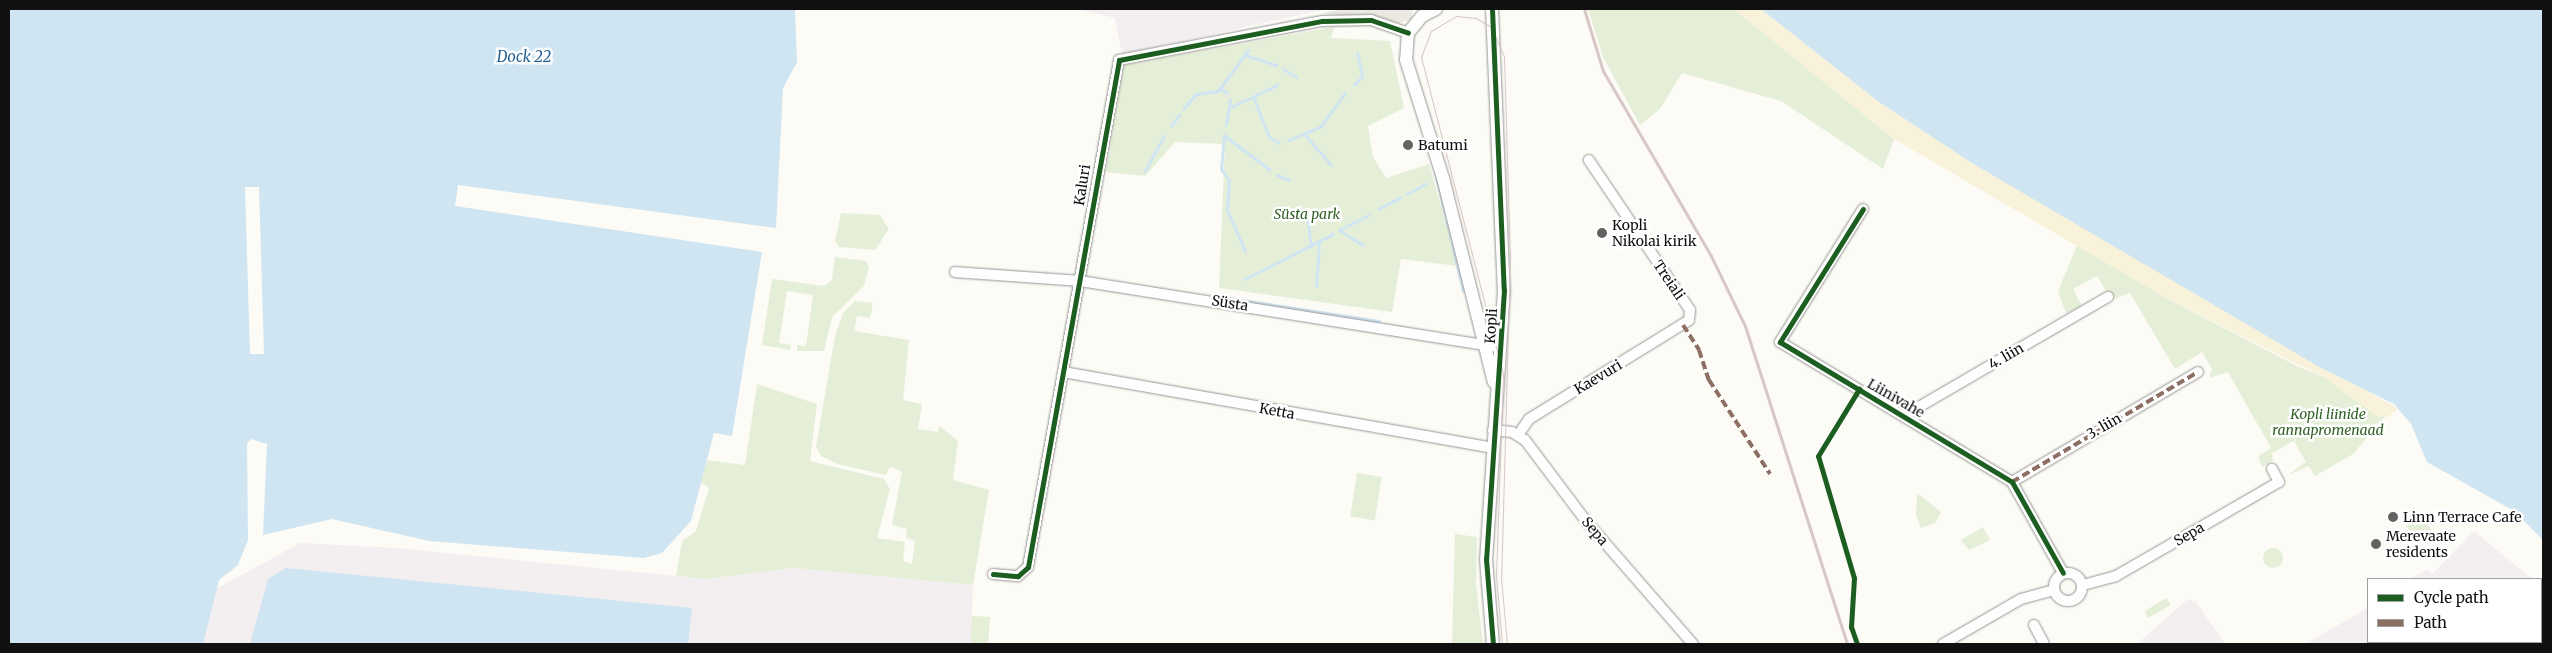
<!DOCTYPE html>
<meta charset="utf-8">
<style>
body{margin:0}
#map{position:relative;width:2552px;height:653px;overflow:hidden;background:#fcfbf6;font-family:Merriweather,serif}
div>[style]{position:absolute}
.industrial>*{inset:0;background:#f3eff1}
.green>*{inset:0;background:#e5efd8;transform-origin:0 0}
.round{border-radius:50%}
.sand>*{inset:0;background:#f8f2db}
.plaza>*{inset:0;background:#ebe9e2}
.water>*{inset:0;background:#d0e5f2}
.stream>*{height:3px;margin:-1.5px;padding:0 1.5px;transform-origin:1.5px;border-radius:1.5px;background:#d0e5f2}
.roads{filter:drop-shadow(0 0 1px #969694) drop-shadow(0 0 1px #969694)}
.minor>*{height:10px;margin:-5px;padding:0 5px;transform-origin:5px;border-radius:5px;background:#fffefe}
.minor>.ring{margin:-5px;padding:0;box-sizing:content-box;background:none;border:10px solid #fffefe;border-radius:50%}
.tertiary>*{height:12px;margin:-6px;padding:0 6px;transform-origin:6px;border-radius:6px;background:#fffefe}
.tram>*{height:1px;margin:-0.5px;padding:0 0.5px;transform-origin:0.5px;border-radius:0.5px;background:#d7c7c7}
.rail>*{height:3px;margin:-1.5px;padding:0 1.5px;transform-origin:1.5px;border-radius:1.5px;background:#d7c7c7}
.quiet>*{height:4px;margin-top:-2px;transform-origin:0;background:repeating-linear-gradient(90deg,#8d6e63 0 8px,transparent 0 12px)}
.cycleway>*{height:5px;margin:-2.5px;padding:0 2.5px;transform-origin:2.5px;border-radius:2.5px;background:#1b5e20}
.dots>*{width:14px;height:14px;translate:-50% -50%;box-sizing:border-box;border:2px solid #fff;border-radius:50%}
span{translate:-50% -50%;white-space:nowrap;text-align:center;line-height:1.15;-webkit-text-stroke:5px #fff;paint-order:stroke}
.poi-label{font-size:14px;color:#101010}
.left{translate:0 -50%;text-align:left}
.street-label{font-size:14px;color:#101010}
.park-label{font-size:14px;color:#316126;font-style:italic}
.water-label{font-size:15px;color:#256295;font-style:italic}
.frame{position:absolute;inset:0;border:10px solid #101010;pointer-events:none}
.legend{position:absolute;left:2367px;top:578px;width:175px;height:65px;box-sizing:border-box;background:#fff;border:1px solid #9f9f9f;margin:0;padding:6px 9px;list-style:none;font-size:15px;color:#101010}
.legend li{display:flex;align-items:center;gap:10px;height:25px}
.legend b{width:25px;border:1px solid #9f9f9f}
</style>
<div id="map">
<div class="industrial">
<i style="clip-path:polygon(1076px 9px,1327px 9px,1122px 54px,1115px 18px)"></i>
<i style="clip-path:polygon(2474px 531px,2532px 579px,2411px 579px,2427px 569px,2432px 574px)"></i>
<i style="clip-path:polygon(300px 543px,396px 548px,707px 579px,794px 568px,973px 585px,971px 644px,183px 644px,194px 601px)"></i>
<i style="clip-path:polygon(2541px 586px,2543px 644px,2305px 644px,2368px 608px,2368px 642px,2541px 642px)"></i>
<i style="clip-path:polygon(2188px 599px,2196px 602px,2225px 644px,2137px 644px)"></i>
</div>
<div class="green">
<i style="clip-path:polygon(1588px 9px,1734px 9px,1894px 139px,1883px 169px,1781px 101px,1682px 73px,1660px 109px,1640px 125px,1603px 57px)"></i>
<i style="clip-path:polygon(1334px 27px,1331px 38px,1390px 41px,1404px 108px,1368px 126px,1373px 157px,1386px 178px,1429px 164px,1458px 266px,1401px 259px,1392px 312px,1219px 288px,1225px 144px,1175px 142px,1145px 176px,1106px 172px,1124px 65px)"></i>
<i style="clip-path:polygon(841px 213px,880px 215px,889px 229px,875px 250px,839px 247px,835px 241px)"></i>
<i style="clip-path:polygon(2078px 243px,2166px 298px,2299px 367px,2394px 406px,2353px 454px,2315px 476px,2309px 466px,2286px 476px,2306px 462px,2294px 441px,2272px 453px,2273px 460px,2262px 467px,2258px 456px,2271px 448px,2228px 372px,2209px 378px,2212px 369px,2202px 352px,2175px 369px,2130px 293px,2111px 300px,2097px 276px,2073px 289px,2082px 306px,2066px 313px,2058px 291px)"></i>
<i style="clip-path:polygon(835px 257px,866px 261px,869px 267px,864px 286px,832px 317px,824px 351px,797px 351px,797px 345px,806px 346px,813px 295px,787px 291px,779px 343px,791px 345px,790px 350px,762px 345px,772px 279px,824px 286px,832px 280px)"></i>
<i style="clip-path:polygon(855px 301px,873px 303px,870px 318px,857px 316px,854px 331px,909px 340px,903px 400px,922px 404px,918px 429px,938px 432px,939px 426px,958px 441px,953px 480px,989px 490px,973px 585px,794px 568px,707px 579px,676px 576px,682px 541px,696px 531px,709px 488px,701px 482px,707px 460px,745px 465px,757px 384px,817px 404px,810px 461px,884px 479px,890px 489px,877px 538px,905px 542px,903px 561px,912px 564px,915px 541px,906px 538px,907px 529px,892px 525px,902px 472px,890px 466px,886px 475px,837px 464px,821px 456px,816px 447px,835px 336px,843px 313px)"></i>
<i style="left:1357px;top:473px;width:25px;height:44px;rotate:9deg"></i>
<i style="clip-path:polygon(1917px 493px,1941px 512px,1935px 523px,1921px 528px,1916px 515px)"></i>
<i style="clip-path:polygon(2410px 516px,2427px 524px,2433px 532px,2412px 536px,2404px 521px)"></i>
<i style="clip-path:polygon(1983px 527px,1990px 540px,1969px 550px,1961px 540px)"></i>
<i style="clip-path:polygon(1455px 534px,1477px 537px,1476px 584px,1483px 644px,1452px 644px)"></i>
<i class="round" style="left:2263px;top:548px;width:20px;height:20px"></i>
<i style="clip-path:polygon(2166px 598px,2171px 605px,2148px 618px,2145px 611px)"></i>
<i style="left:990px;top:617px;width:27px;height:18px;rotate:94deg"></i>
</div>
<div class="sand">
<i style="clip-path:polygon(1734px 9px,1761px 9px,1879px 102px,1972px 163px,2398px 409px,2388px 417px,2376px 416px,2325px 378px,2166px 298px,1894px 139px)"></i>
</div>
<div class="plaza">
<i style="clip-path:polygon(1341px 9px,1412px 9px,1412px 19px,1399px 23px,1322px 13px)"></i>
</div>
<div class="water">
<i style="clip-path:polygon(evenodd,9px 9px,795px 9px,797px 62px,783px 88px,776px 228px,458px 185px,455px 206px,762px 252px,732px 436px,714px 433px,691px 521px,662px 553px,644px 558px,429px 541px,332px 519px,263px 535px,267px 444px,251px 439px,247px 444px,248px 540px,238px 565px,219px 580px,203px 644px,9px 644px,9px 9px,245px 187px,259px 187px,264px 354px,250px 354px,245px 187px)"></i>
<i style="clip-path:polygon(1761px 9px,2543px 9px,2543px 540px,2514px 511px,2427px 462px,2411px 424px,2394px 404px,2321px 368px,1972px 163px,1879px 102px)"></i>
<i style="clip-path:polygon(286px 568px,692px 608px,688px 644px,250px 644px,268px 579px)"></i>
</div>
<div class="stream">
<i style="left:1245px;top:55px;width:33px;rotate:18deg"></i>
<i style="left:1283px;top:69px;width:16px;rotate:30deg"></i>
<i style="left:1354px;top:85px;width:12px;rotate:-48deg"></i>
<i style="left:1362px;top:76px;width:24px;rotate:-102deg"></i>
<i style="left:1220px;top:89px;width:8px;rotate:30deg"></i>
<i style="left:1254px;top:99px;width:41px;rotate:68.5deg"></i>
<i style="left:1269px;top:137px;width:12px;rotate:31deg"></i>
<i style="left:1231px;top:107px;width:51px;rotate:-25.6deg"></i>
<i style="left:1183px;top:109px;width:20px;rotate:-49deg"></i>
<i style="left:1196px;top:94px;width:22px;rotate:-8deg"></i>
<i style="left:1218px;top:91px;width:51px;rotate:-53.8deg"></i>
<i style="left:1226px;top:125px;width:26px;rotate:-81deg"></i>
<i style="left:1171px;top:126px;width:14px;rotate:-54deg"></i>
<i style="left:1224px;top:135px;width:34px;rotate:95deg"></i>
<i style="left:1221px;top:169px;width:14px;rotate:54deg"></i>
<i style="left:1229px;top:180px;width:30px;rotate:94deg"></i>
<i style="left:1227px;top:210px;width:45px;rotate:66.3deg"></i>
<i style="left:1225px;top:136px;width:56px;rotate:37.1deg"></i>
<i style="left:1306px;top:136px;width:38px;rotate:49deg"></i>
<i style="left:1289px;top:140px;width:34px;rotate:-23deg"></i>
<i style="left:1320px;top:127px;width:42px;rotate:-53.7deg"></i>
<i style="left:1145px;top:171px;width:40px;rotate:-62deg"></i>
<i style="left:1435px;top:172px;width:122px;rotate:76.8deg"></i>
<i style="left:1277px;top:175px;width:13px;rotate:23deg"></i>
<i style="left:1407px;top:194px;width:21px;rotate:-29deg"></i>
<i style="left:1378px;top:209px;width:25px;rotate:-27deg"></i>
<i style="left:1307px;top:214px;width:33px;rotate:83deg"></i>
<i style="left:1363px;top:245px;width:28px;rotate:-148deg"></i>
<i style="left:1339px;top:230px;width:33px;rotate:-27deg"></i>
<i style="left:1245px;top:279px;width:99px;rotate:-27.1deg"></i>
<i style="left:1316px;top:286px;width:43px;rotate:-86deg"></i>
<i style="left:1222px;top:297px;width:159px;rotate:8.7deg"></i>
</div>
<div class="roads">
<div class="minor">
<i style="left:1863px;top:209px;width:157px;rotate:122deg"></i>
<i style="left:1780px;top:342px;width:271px;rotate:31.1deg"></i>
<i style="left:2012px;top:482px;width:104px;rotate:60.7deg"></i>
<i style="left:955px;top:272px;width:125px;rotate:4.1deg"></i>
<i style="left:1080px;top:281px;width:426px;rotate:9deg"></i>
<i style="left:1063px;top:372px;width:436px;rotate:10deg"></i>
<i style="left:1905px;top:415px;width:235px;rotate:-30.2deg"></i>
<i style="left:1493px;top:430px;width:19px;rotate:6deg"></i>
<i style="left:1512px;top:432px;width:15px;rotate:32deg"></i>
<i style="left:1525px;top:440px;width:101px;rotate:53deg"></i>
<i style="left:1586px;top:521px;width:163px;rotate:49deg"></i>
<i style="left:1518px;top:435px;width:19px;rotate:-55deg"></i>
<i style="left:1529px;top:419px;width:188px;rotate:-31.7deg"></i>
<i style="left:1689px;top:320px;width:10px;rotate:-84deg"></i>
<i style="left:1690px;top:310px;width:181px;rotate:-124deg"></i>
<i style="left:2012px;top:482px;width:216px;rotate:-30.6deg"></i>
<i class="ring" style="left:2054px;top:573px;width:18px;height:18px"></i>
<i style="left:993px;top:574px;width:25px;rotate:5deg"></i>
<i style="left:1018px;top:576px;width:13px;rotate:-42deg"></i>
<i style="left:1028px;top:567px;width:515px;rotate:-79.82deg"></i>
<i style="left:1119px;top:60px;width:207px;rotate:-10.9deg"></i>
<i style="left:1322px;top:21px;width:49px;rotate:-1.2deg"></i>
<i style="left:1371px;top:20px;width:39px;rotate:19deg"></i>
<i style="left:2083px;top:585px;width:34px;rotate:-15deg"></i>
<i style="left:2116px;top:576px;width:188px;rotate:-30deg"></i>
<i style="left:2279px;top:482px;width:15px;rotate:-118deg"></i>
<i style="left:2034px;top:625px;width:21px;rotate:62deg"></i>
<i style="left:1943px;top:644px;width:90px;rotate:-30deg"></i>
<i style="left:2021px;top:599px;width:34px;rotate:-15deg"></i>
</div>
<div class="tertiary">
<i style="left:1436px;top:9px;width:16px;rotate:153deg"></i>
<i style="left:1422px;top:16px;width:22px;rotate:129deg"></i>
<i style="left:1408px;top:33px;width:27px;rotate:94deg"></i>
<i style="left:1406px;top:60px;width:124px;rotate:72.6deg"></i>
<i style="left:1443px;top:178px;width:210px;rotate:76deg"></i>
<i style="left:1492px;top:9px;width:281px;rotate:87.6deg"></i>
<i style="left:1504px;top:290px;width:270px;rotate:93.8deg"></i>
<i style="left:1486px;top:559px;width:85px;rotate:85.3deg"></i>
</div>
</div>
<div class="tram">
<i style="left:1502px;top:644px;width:69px;rotate:-95deg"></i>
<i style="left:1496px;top:575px;width:201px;rotate:-88deg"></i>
<i style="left:1503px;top:374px;width:327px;rotate:-104.5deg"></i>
<i style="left:1421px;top:57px;width:28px;rotate:-69deg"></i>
<i style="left:1431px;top:31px;width:29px;rotate:-31deg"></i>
<i style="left:1456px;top:16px;width:20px;rotate:6deg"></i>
<i style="left:1476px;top:18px;width:16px;rotate:30deg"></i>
<i style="left:1490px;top:26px;width:33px;rotate:65deg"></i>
<i style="left:1504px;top:56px;width:204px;rotate:88.3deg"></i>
<i style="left:1510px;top:260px;width:318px;rotate:91.6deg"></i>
<i style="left:1501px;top:578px;width:66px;rotate:84.8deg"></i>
</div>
<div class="rail">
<i style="left:1584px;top:9px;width:65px;rotate:73deg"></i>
<i style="left:1603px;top:71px;width:214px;rotate:59.7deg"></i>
<i style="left:1711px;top:256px;width:78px;rotate:64.1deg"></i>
<i style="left:1745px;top:326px;width:334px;rotate:72.2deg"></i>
</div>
<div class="quiet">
<i style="left:1683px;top:325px;width:30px;rotate:57deg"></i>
<i style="left:1699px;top:350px;width:32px;rotate:72deg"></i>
<i style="left:1709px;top:380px;width:112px;rotate:57deg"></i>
<i style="left:2012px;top:482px;width:216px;rotate:-30.6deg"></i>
</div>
<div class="cycleway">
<i style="left:1492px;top:9px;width:281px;rotate:87.6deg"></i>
<i style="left:1504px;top:290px;width:270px;rotate:93.8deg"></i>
<i style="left:1486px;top:559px;width:85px;rotate:85.3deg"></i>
<i style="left:1863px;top:209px;width:157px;rotate:122deg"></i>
<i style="left:1780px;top:342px;width:271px;rotate:31.1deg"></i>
<i style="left:2012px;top:482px;width:104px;rotate:60.7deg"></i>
<i style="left:993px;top:574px;width:25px;rotate:5deg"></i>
<i style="left:1018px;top:576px;width:13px;rotate:-42deg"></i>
<i style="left:1028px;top:567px;width:515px;rotate:-79.82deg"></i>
<i style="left:1119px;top:60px;width:207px;rotate:-10.9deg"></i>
<i style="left:1322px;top:21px;width:49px;rotate:-1.2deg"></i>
<i style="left:1371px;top:20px;width:39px;rotate:19deg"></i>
<i style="left:1857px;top:644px;width:18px;rotate:-109deg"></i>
<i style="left:1851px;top:627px;width:49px;rotate:-86.5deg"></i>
<i style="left:1854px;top:578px;width:127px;rotate:-106.4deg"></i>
<i style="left:1818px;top:456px;width:79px;rotate:-58.5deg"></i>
</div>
<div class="dots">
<i style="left:1408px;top:145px;background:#636260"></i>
<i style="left:1602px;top:233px;background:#636260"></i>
<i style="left:2393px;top:517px;background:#636260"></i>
<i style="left:2376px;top:544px;background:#636260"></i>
</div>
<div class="poi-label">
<span class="left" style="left:1418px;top:145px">Batumi</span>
<span class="left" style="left:1612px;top:233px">Kopli<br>Nikolai kirik</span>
<span class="left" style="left:2403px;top:517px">Linn Terrace Cafe</span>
<span class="left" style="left:2386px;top:544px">Merevaate<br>residents</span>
</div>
<div class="street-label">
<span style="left:1082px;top:185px;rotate:-81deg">Kaluri</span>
<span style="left:1669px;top:280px;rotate:56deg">Treiali</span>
<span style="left:1230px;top:303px;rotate:9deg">Süsta</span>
<span style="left:1491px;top:326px;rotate:-86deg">Kopli</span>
<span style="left:2006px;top:356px;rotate:-30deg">4. liin</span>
<span style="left:1598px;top:377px;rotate:-31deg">Kaevuri</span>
<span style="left:1896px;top:398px;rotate:30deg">Liinivahe</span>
<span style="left:1277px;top:411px;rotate:10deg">Ketta</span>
<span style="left:2104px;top:426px;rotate:-30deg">3. liin</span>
<span style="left:1595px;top:531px;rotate:50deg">Sepa</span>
<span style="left:2189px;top:534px;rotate:-30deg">Sepa</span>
</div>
<div class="park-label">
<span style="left:1307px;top:214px">Süsta park</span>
<span style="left:2328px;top:422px">Kopli liinide<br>rannapromenaad</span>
</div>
<div class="water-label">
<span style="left:524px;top:57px">Dock 22</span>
</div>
<div class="frame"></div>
<ul class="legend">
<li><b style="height:6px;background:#1b5e20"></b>Cycle path</li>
<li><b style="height:6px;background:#8d6e63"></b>Path</li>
</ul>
</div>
